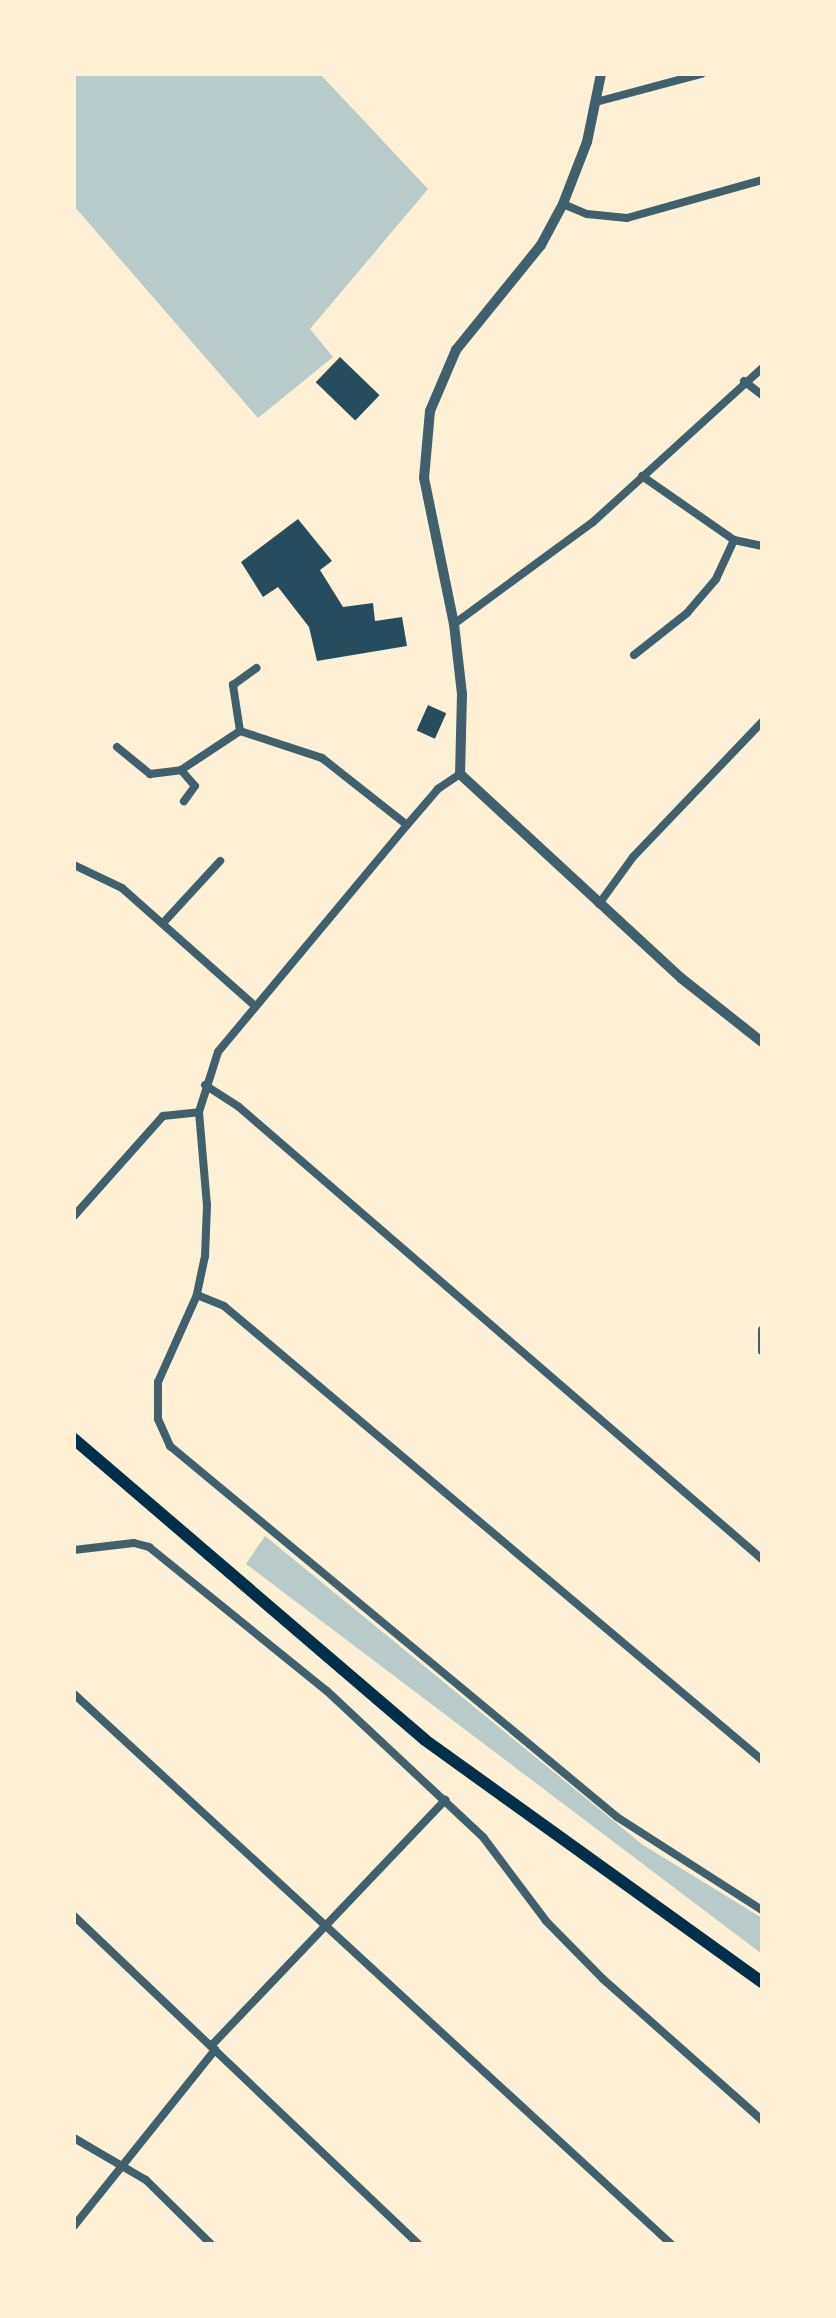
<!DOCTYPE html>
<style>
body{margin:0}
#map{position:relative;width:836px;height:2318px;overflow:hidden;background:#fdf0d5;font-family:"IBM Plex Serif",serif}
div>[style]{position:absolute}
.green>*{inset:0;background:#b9caca}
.building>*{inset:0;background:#264d5e;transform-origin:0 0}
.minor>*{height:8px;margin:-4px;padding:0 4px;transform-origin:4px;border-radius:4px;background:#3f606c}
.tertiary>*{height:10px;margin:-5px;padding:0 5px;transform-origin:5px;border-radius:5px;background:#3f606c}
.primary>*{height:12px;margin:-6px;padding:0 6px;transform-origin:6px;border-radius:6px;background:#003049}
span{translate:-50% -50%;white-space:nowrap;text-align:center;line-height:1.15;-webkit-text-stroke:7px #fdf0d5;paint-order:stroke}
.frame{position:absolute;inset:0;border:76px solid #fdf0d5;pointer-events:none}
</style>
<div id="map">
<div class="green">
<i style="clip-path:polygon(74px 74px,320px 74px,428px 189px,310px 329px,333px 357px,258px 418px,74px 206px)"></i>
<i style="clip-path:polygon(265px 1536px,643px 1845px,762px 1918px,762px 1954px,246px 1564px)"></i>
</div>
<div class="building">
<i style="left:340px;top:357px;width:55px;height:35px;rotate:44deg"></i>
<i style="clip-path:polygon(298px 519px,332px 561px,320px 570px,343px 607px,373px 603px,375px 621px,402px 617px,407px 646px,317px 661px,309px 627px,278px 587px,263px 597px,241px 562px)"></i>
<i style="left:428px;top:705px;width:20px;height:28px;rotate:24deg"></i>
</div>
<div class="minor">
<i style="left:596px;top:102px;width:109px;rotate:-14.9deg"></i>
<i style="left:563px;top:204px;width:26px;rotate:23deg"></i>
<i style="left:587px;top:214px;width:40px;rotate:5.7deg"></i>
<i style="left:627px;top:218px;width:140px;rotate:-15.7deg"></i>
<i style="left:744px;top:381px;width:23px;rotate:38deg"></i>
<i style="left:642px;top:476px;width:112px;rotate:34.8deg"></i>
<i style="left:734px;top:540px;width:29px;rotate:12deg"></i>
<i style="left:454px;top:624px;width:172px;rotate:-36.3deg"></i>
<i style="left:593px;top:522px;width:229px;rotate:-42.3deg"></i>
<i style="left:634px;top:655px;width:68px;rotate:-38.4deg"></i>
<i style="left:687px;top:613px;width:45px;rotate:-49.5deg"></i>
<i style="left:716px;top:579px;width:43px;rotate:-65.2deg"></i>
<i style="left:240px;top:731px;width:47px;rotate:-98.7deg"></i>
<i style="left:233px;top:685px;width:29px;rotate:-36deg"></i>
<i style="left:117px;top:747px;width:43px;rotate:39.3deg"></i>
<i style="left:150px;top:774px;width:31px;rotate:-7deg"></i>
<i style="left:181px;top:770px;width:71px;rotate:-33.5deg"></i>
<i style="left:240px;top:731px;width:86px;rotate:18.2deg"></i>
<i style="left:322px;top:758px;width:108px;rotate:38.2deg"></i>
<i style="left:181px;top:770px;width:21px;rotate:49deg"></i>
<i style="left:195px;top:786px;width:19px;rotate:126deg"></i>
<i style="left:460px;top:774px;width:27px;rotate:146deg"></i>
<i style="left:438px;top:789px;width:48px;rotate:130.7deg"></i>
<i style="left:407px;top:825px;width:295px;rotate:129.8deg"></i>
<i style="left:218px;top:1052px;width:63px;rotate:107.6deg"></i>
<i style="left:199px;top:1112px;width:93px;rotate:85.1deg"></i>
<i style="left:207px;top:1205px;width:51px;rotate:92.2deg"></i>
<i style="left:205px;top:1256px;width:40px;rotate:102deg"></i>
<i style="left:197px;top:1295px;width:95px;rotate:114.1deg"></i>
<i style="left:158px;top:1382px;width:37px;rotate:90deg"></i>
<i style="left:158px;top:1419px;width:30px;rotate:66deg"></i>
<i style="left:170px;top:1446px;width:581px;rotate:39.69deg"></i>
<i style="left:617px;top:1817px;width:172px;rotate:32.7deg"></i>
<i style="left:74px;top:865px;width:53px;rotate:25.6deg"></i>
<i style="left:122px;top:888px;width:176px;rotate:41.6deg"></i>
<i style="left:599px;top:904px;width:58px;rotate:-54.1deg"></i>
<i style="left:633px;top:857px;width:187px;rotate:-46.3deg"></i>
<i style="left:164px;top:922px;width:83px;rotate:-47.4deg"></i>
<i style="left:205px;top:1085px;width:40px;rotate:32.9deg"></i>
<i style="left:239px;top:1107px;width:691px;rotate:40.84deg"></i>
<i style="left:74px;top:1216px;width:134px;rotate:-48.3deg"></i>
<i style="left:163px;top:1116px;width:36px;rotate:-6deg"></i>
<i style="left:197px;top:1295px;width:29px;rotate:22deg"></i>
<i style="left:224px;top:1306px;width:704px;rotate:40.16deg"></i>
<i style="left:762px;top:1330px;width:21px;rotate:90deg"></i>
<i style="left:74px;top:1550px;width:60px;rotate:-6.7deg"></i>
<i style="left:134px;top:1543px;width:16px;rotate:15deg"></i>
<i style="left:149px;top:1547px;width:229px;rotate:39deg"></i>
<i style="left:327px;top:1691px;width:214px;rotate:43.1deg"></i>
<i style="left:483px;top:1837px;width:105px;rotate:53.1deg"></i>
<i style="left:546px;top:1921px;width:81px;rotate:45.5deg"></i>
<i style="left:603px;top:1979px;width:213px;rotate:41.6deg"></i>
<i style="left:74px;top:1694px;width:812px;rotate:42.65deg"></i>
<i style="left:74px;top:1916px;width:475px;rotate:43.6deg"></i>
<i style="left:211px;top:2046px;width:340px;rotate:-46.4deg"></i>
<i style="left:74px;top:2138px;width:83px;rotate:30.3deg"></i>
<i style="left:146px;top:2180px;width:91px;rotate:44.6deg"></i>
<i style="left:74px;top:2226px;width:226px;rotate:-51.3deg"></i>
</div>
<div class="tertiary">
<i style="left:601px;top:74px;width:69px;rotate:101.6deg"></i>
<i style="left:587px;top:142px;width:66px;rotate:111.2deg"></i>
<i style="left:563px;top:204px;width:47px;rotate:118.2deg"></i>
<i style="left:541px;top:245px;width:135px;rotate:129deg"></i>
<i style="left:456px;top:350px;width:66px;rotate:113.1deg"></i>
<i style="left:430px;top:411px;width:67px;rotate:95.1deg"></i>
<i style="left:424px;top:478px;width:149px;rotate:78.4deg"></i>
<i style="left:454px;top:624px;width:70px;rotate:83.5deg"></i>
<i style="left:462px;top:694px;width:80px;rotate:91.4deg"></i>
<i style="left:460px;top:774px;width:301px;rotate:42.7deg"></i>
<i style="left:681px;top:978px;width:103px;rotate:38.3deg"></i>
</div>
<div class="primary">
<i style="left:74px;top:1439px;width:462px;rotate:40.6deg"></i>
<i style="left:425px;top:1740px;width:415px;rotate:35.7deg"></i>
</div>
<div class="frame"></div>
</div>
